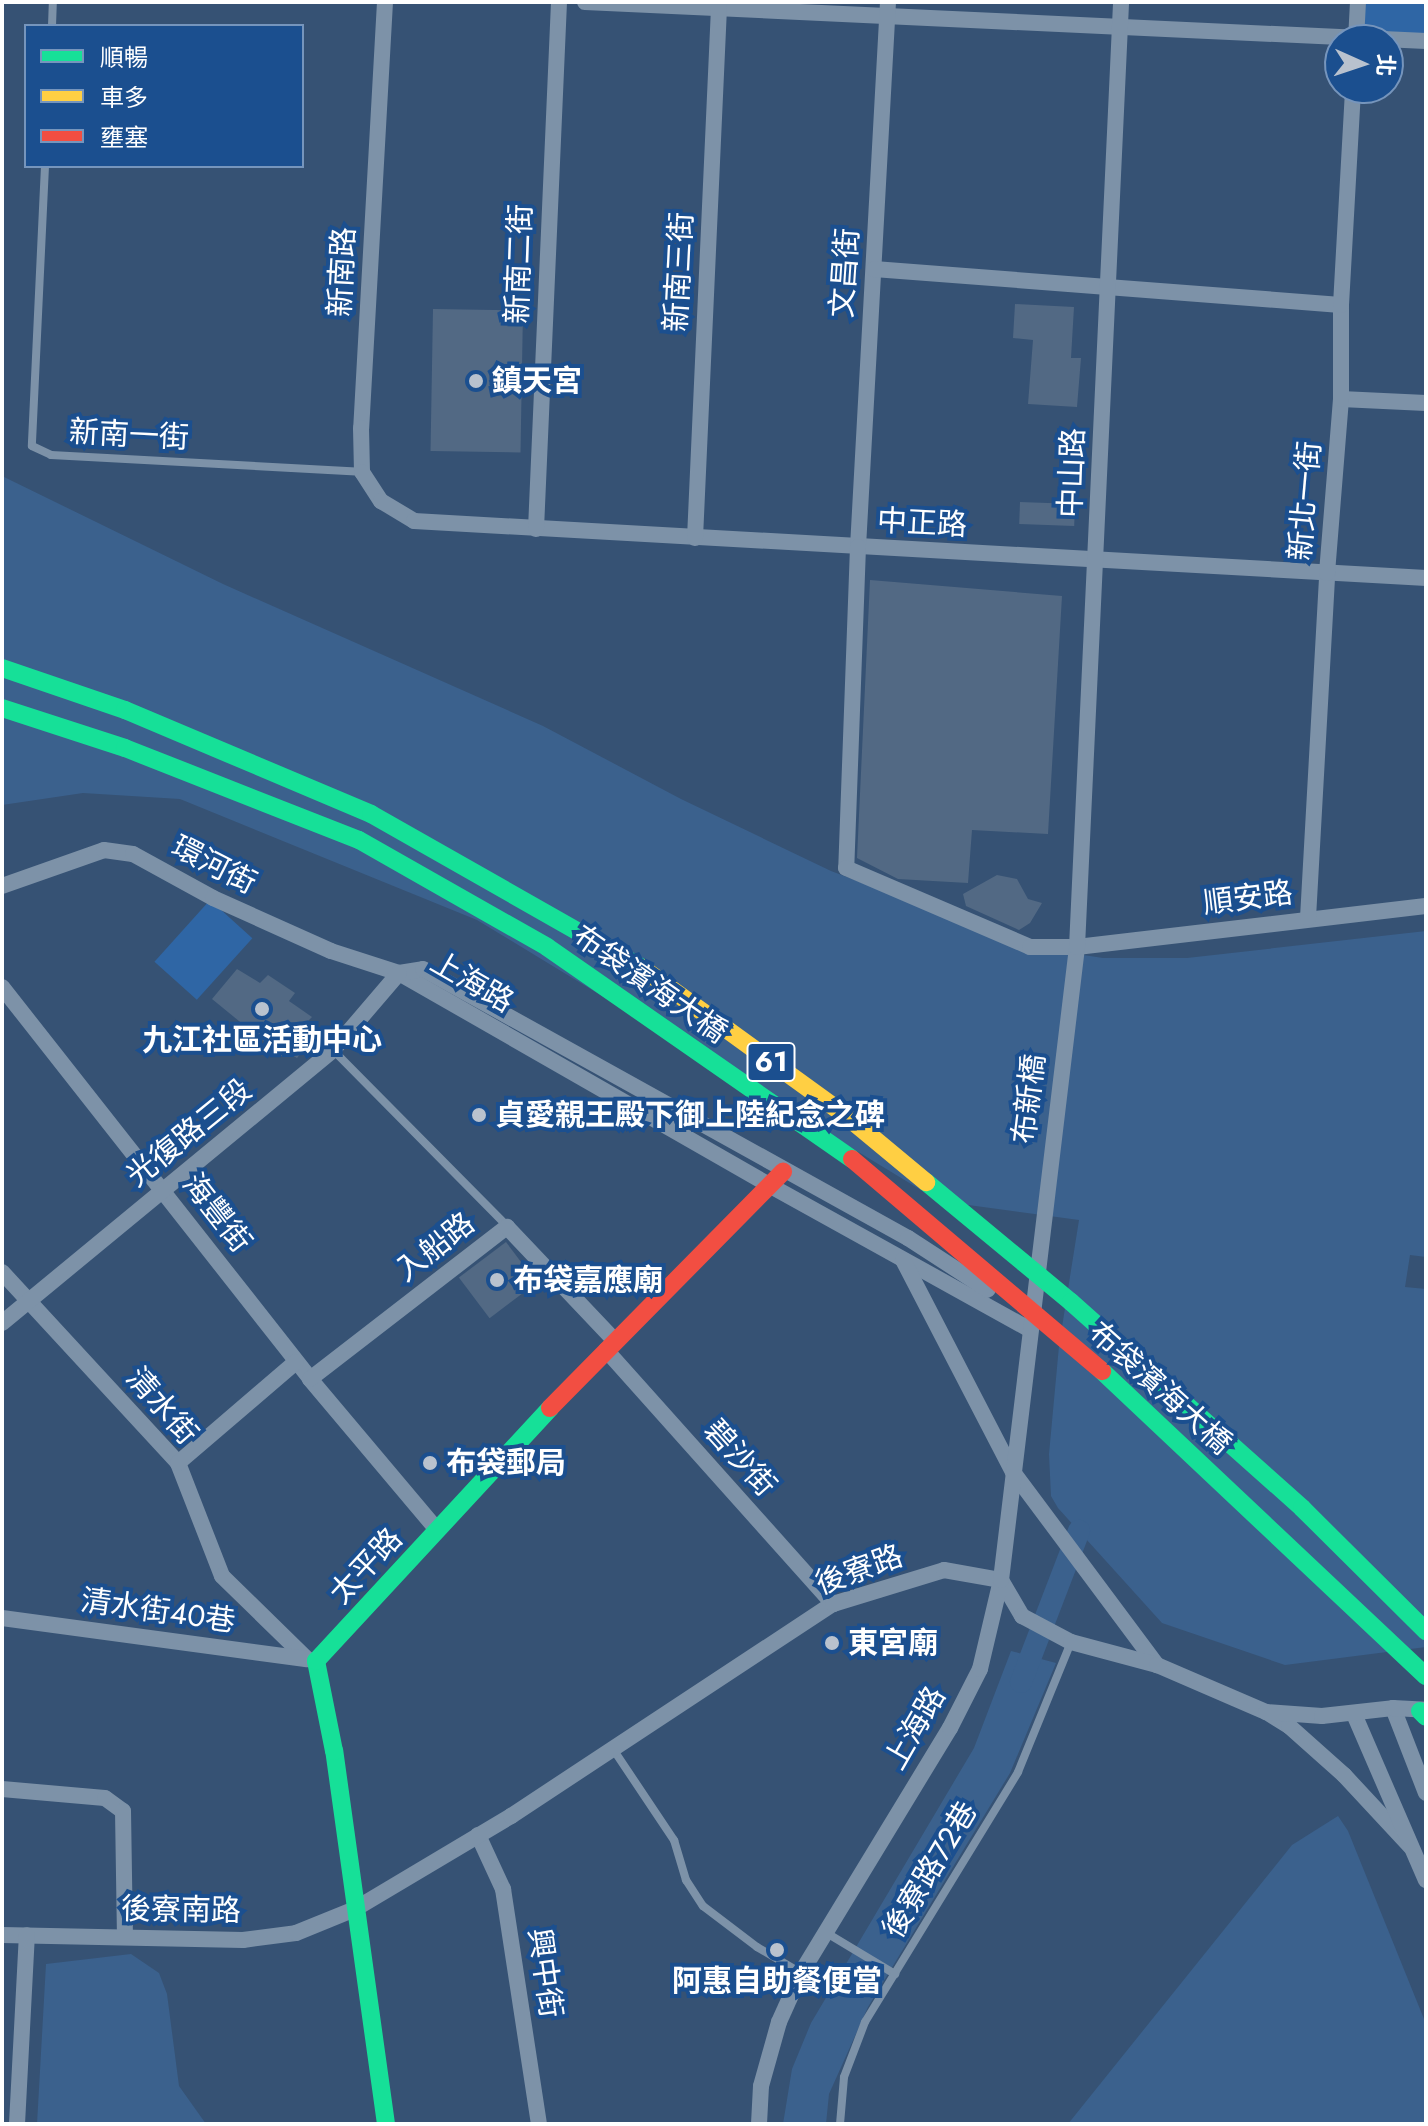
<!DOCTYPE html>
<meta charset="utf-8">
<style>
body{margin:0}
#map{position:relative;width:1428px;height:2126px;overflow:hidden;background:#365274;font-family:Jost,"Noto Sans TC",sans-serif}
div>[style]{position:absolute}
.green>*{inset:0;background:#2f66a5;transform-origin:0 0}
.water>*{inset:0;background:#3b618d}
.canal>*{height:22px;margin:-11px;padding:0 11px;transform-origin:11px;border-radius:11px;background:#3b618d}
.building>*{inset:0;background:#526984;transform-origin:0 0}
.lane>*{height:8px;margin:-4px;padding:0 4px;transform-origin:4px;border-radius:4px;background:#7d92a8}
.street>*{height:16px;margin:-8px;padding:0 8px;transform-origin:8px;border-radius:8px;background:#7d92a8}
.fast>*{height:18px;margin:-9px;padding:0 9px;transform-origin:9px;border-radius:9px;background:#16e098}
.jam>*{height:18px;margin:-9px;padding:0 9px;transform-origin:9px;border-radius:9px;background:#f24e42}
.fast-bridge>*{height:18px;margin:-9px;padding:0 9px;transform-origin:9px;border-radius:9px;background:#16e098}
.slow-bridge>*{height:18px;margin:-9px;padding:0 9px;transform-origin:9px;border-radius:9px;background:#ffcf43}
.jam-bridge>*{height:18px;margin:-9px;padding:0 9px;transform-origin:9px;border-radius:9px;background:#f24e42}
.dots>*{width:22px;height:22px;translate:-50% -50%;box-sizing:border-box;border:4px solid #1b4f8f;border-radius:50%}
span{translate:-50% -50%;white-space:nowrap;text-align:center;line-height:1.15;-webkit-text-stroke:8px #1b4f8f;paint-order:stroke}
.shield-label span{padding:2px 6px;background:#1b4f8f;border:2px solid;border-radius:6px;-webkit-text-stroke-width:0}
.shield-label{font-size:28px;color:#fff;font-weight:700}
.street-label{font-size:30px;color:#fff}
.poi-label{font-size:30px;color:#fff;font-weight:700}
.left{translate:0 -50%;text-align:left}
.frame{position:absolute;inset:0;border:4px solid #fff;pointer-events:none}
.legend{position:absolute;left:24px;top:24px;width:280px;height:144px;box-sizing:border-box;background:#1b4f8f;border:2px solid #7695bc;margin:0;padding:10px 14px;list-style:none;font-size:24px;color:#fff}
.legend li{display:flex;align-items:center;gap:16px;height:40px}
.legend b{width:40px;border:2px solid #7695bc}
.north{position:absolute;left:1324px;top:24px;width:80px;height:80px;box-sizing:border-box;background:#1b4f8f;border:2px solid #7695bc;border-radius:50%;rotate:93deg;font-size:22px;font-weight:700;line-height:32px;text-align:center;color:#fff}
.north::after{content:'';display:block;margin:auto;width:28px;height:36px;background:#b9c2ce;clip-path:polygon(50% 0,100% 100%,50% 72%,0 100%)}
</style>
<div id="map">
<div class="green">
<i style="left:1358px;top:2px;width:68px;height:36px"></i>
<i style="left:210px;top:900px;width:57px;height:83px;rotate:42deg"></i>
</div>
<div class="water">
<i style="clip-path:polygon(2px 476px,223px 584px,543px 726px,681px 799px,831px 871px,1030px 947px,1103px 958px,1187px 958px,1426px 931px,1426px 1257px,1410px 1255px,1405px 1287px,1426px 1289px,1426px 1647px,1285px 1665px,1162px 1623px,1058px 1508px,1051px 1496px,1049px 1454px,1059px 1346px,1079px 1220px,939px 1201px,477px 920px,180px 799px,83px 793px,2px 805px)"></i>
<i style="clip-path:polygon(1011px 1651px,1056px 1663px,1010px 1773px,868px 2007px,829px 2094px,826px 2124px,783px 2124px,792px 2069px,811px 2023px,974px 1748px)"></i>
<i style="clip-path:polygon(1338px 1816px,1348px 1831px,1426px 2024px,1426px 2124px,1068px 2124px,1292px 1845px)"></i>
<i style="clip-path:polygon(131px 1954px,159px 1973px,167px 1994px,179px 2086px,206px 2124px,37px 2124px,46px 1964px)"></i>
</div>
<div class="canal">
<i style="left:1021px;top:1682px;width:162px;rotate:-69deg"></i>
</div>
<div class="building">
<i style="clip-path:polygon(1015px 304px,1074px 307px,1071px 358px,1081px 358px,1077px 407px,1028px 404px,1033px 340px,1013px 338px)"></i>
<i style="left:433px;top:309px;width:90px;height:142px;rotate:1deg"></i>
<i style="left:1020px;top:502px;width:55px;height:22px;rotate:2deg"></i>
<i style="clip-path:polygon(870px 580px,1062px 596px,1048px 834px,972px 830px,968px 883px,898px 879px,857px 858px)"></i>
<i style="clip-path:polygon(997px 875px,1017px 879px,1028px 899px,1042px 903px,1030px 923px,1019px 930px,966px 906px,963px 894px)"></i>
<i style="clip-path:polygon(237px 969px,260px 983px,268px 975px,295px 993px,289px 1001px,312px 1017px,303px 1026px,315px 1035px,297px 1058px,287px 1052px,283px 1057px,212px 999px)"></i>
<i style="left:506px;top:1242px;width:51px;height:59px;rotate:53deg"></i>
</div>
<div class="lane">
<i style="left:52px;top:26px;width:24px;rotate:-88deg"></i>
<i style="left:45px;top:166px;width:280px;rotate:92.7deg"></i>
<i style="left:32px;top:446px;width:21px;rotate:25deg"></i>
<i style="left:51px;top:455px;width:310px;rotate:3.1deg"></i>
<i style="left:333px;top:1050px;width:247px;rotate:45.3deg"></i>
<i style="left:613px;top:1749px;width:110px;rotate:56.2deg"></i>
<i style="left:674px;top:1840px;width:42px;rotate:73.3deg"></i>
<i style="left:686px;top:1880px;width:31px;rotate:57deg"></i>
<i style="left:703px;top:1906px;width:68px;rotate:37.2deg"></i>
<i style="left:757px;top:1947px;width:51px;rotate:30.6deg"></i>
<i style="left:825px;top:1932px;width:82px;rotate:31deg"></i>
<i style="left:840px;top:2124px;width:47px;rotate:-85.1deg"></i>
<i style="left:844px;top:2077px;width:59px;rotate:-69.1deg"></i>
<i style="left:865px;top:2022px;width:293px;rotate:-58.5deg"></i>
<i style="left:1018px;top:1772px;width:140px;rotate:-67.8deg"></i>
</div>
<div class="street">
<i style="left:385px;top:2px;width:427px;rotate:93.2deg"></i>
<i style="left:361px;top:428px;width:44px;rotate:88.7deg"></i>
<i style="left:362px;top:472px;width:35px;rotate:57deg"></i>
<i style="left:381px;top:501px;width:39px;rotate:31deg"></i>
<i style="left:414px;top:521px;width:1014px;rotate:3.22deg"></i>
<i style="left:585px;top:2px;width:842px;rotate:2.66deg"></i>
<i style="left:888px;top:2px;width:546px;rotate:93.15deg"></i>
<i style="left:858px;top:547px;width:321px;rotate:92.1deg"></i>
<i style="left:846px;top:868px;width:200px;rotate:23.2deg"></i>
<i style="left:1030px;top:947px;width:47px"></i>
<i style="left:1077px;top:947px;width:351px;rotate:-6.7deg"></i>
<i style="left:1356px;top:40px;width:38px;rotate:-87deg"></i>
<i style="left:874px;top:269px;width:468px;rotate:4.4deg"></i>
<i style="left:1341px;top:399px;width:85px;rotate:2.7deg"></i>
<i style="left:536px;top:529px;width:528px;rotate:-87.5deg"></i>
<i style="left:695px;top:538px;width:531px;rotate:-87.41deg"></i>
<i style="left:2px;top:886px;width:108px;rotate:-19.4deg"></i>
<i style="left:104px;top:850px;width:29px;rotate:8deg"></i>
<i style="left:133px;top:854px;width:91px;rotate:28.8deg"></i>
<i style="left:213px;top:898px;width:129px;rotate:24.2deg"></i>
<i style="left:331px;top:951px;width:71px;rotate:17.9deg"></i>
<i style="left:399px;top:973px;width:426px;rotate:29.8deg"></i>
<i style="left:769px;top:1185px;width:297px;rotate:29deg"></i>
<i style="left:1308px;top:918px;width:346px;rotate:-86.8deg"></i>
<i style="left:1327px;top:573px;width:175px;rotate:-85.4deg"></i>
<i style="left:1341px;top:399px;width:94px;rotate:-90deg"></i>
<i style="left:1341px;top:305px;width:217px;rotate:-86.8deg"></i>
<i style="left:399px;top:973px;width:24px;rotate:-9deg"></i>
<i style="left:423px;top:969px;width:555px;rotate:29.01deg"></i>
<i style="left:908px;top:1238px;width:95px;rotate:33deg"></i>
<i style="left:2px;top:987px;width:499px;rotate:51.8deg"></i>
<i style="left:310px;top:1379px;width:197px;rotate:49.9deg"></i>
<i style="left:903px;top:1260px;width:239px;rotate:62.6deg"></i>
<i style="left:1013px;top:1472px;width:241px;rotate:53.3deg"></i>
<i style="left:2px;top:1272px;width:260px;rotate:47.3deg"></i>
<i style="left:178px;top:1463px;width:121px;rotate:68.7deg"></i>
<i style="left:222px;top:1576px;width:119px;rotate:44.3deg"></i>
<i style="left:2px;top:1323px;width:429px;rotate:-39.5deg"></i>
<i style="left:333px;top:1050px;width:101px;rotate:-49.4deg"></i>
<i style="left:606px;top:1350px;width:341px;rotate:48.2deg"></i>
<i style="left:310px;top:1379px;width:249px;rotate:-37.7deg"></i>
<i style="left:507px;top:1227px;width:157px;rotate:46.5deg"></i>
<i style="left:178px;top:1463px;width:155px;rotate:-40.6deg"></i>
<i style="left:2px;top:1618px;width:308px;rotate:7.7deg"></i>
<i style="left:1393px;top:1708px;width:91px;rotate:68.8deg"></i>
<i style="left:1268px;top:1713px;width:25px;rotate:32deg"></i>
<i style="left:1289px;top:1726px;width:74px;rotate:41.7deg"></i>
<i style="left:1344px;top:1775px;width:98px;rotate:47.1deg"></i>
<i style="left:1354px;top:1714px;width:181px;rotate:66.6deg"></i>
<i style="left:2px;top:1789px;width:103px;rotate:5deg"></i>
<i style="left:105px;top:1798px;width:22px;rotate:36deg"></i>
<i style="left:123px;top:1811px;width:126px;rotate:89.1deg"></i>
<i style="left:478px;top:1835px;width:60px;rotate:65.2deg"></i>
<i style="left:503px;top:1889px;width:238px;rotate:81.3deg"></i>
<i style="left:2px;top:1935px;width:241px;rotate:1.2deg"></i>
<i style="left:243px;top:1940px;width:53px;rotate:-7.5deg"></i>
<i style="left:296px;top:1933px;width:64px;rotate:-22.1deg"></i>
<i style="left:355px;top:1909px;width:182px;rotate:-30.8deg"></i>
<i style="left:511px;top:1816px;width:386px;rotate:-33.4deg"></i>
<i style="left:833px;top:1604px;width:116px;rotate:-17deg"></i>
<i style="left:944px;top:1570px;width:58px;rotate:10deg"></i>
<i style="left:1001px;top:1580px;width:42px;rotate:59.7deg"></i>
<i style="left:1022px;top:1616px;width:55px;rotate:28deg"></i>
<i style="left:1071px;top:1642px;width:89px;rotate:15deg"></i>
<i style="left:1157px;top:1665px;width:119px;rotate:23.3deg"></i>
<i style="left:1266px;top:1712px;width:56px;rotate:4.1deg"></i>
<i style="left:1322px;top:1716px;width:71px;rotate:-6.4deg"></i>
<i style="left:1393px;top:1708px;width:33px;rotate:3deg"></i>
<i style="left:17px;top:2124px;width:189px;rotate:-87deg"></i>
<i style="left:759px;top:2124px;width:38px;rotate:-87deg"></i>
<i style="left:761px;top:2086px;width:66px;rotate:-74.3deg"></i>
<i style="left:779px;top:2022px;width:54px;rotate:-65.8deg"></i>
<i style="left:801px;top:1973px;width:287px;rotate:-58.7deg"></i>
<i style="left:950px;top:1728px;width:66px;rotate:-63deg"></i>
<i style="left:980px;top:1669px;width:91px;rotate:-76.7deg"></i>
<i style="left:1001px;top:1580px;width:638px;rotate:-83.15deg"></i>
<i style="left:1077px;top:947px;width:946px;rotate:-87.33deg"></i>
</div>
<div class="fast">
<i style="left:1420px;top:1711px;width:8px;rotate:45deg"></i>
<i style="left:386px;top:2124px;width:377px;rotate:-97.9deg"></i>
<i style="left:334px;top:1751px;width:92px;rotate:-101.3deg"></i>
<i style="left:316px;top:1661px;width:345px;rotate:-47.2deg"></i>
</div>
<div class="jam">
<i style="left:550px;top:1408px;width:332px;rotate:-45.4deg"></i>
</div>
<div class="fast-bridge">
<i style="left:2px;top:668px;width:130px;rotate:18.9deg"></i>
<i style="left:125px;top:710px;width:267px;rotate:22.9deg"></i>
<i style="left:371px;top:814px;width:312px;rotate:29.6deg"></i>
<i style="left:2px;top:708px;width:129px;rotate:18deg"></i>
<i style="left:125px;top:748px;width:251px;rotate:21.5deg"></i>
<i style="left:359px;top:840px;width:216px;rotate:29.6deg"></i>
<i style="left:547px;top:947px;width:371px;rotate:34.8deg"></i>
<i style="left:926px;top:1182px;width:188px;rotate:39.6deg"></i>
<i style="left:1071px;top:1302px;width:310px;rotate:41.7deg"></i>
<i style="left:1302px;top:1508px;width:175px;rotate:44.8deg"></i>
<i style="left:1102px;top:1371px;width:445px;rotate:43.3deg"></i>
</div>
<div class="slow-bridge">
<i style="left:642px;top:968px;width:249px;rotate:35.9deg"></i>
<i style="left:844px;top:1114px;width:107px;rotate:39.7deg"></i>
</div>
<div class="jam-bridge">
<i style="left:852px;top:1159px;width:328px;rotate:40.3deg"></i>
</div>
<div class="dots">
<i style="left:476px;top:381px;background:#b9c2ce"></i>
<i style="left:262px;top:1009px;background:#b9c2ce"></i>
<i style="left:479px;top:1115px;background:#b9c2ce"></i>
<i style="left:497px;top:1280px;background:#b9c2ce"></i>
<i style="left:430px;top:1463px;background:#b9c2ce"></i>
<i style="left:832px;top:1643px;background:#b9c2ce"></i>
<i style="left:777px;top:1950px;background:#b9c2ce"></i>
</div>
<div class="shield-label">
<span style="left:771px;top:1062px">61</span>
</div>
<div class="street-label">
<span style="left:519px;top:264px;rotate:-88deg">新南二街</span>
<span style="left:342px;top:272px;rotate:-87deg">新南路</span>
<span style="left:679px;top:272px;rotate:-87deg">新南三街</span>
<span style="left:845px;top:273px;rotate:-86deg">文昌街</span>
<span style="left:129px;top:435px;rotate:3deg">新南一街</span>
<span style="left:1072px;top:473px;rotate:-88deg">中山路</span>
<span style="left:1305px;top:501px;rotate:-85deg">新北一街</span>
<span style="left:922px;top:523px;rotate:3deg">中正路</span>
<span style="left:214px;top:865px;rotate:27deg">環河街</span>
<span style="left:1248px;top:898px;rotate:-7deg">順安路</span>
<span style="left:472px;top:982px;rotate:30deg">上海路</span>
<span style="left:650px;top:984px;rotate:35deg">布袋濱海大橋</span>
<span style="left:1029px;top:1099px;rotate:-83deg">布新橋</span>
<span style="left:189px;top:1133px;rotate:-39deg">光復路三段</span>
<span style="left:217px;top:1213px;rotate:52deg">海豐街</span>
<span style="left:435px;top:1247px;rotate:-38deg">入船路</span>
<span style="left:1160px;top:1388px;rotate:42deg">布袋濱海大橋</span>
<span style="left:162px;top:1406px;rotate:49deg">清水街</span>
<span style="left:740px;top:1458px;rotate:48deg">碧沙街</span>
<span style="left:366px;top:1566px;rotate:-47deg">太平路</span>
<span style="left:859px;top:1570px;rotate:-20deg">後寮路</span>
<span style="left:158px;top:1611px;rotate:8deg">清水街40巷</span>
<span style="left:915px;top:1728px;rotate:-60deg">上海路</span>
<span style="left:930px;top:1870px;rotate:-59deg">後寮路72巷</span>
<span style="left:181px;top:1910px;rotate:1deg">後寮南路</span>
<span style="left:545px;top:1973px;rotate:82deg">興中街</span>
</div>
<div class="poi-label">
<span class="left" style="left:492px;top:381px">鎮天宮</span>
<span style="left:262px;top:1040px">九江社區活動中心</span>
<span class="left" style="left:495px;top:1115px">貞愛親王殿下御上陸紀念之碑</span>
<span class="left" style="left:513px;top:1280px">布袋嘉應廟</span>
<span class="left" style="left:446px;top:1463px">布袋郵局</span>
<span class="left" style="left:848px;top:1643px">東宮廟</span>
<span style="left:777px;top:1981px">阿惠自助餐便當</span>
</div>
<div class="frame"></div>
<ul class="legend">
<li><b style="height:10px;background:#16e098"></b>順暢</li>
<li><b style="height:10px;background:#ffcf43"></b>車多</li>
<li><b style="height:10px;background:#f24e42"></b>壅塞</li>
</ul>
<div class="north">北</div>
</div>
